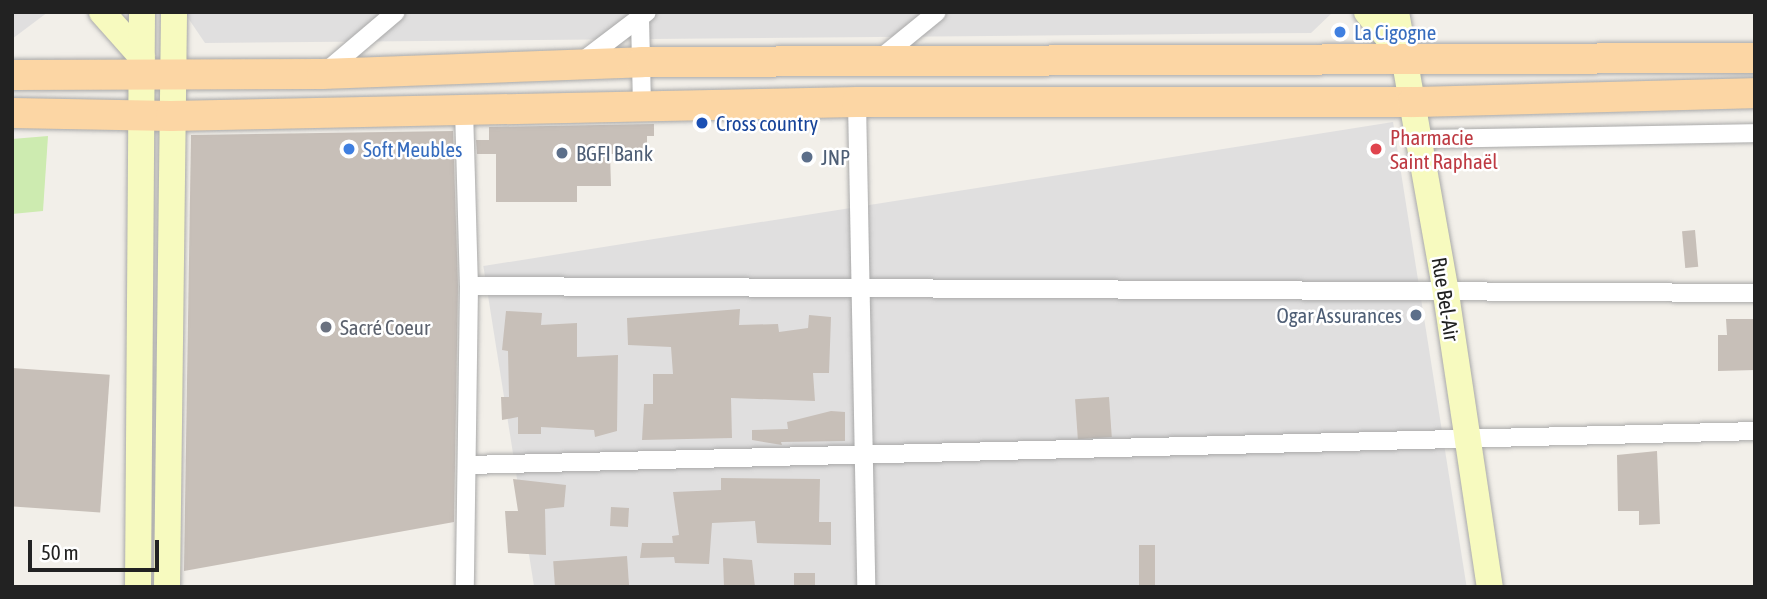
<!DOCTYPE html>
<meta charset="utf-8">
<style>
body{margin:0}
#map{position:relative;width:1767px;height:599px;overflow:hidden;background:#f2efe9;font-family:"Asap Condensed",sans-serif}
div>[style]{position:absolute}
.residential>*{inset:0;background:#e0dfdf;transform-origin:0 0}
.grass>*{inset:0;background:#cdebb0}
.building>*{inset:0;background:#c7bfb8;transform-origin:0 0}
.roads{filter:drop-shadow(0 0 2px #a9a9a9) drop-shadow(0 0 2px #a9a9a9)}
.street>*{height:18px;margin:-9px;padding:0 9px;transform-origin:9px;border-radius:9px;background:#fff}
.secondary>*{height:26px;margin:-13px;padding:0 13px;transform-origin:13px;border-radius:13px;background:#f7fabf}
.primary>*{height:30px;margin:-15px;padding:0 15px;transform-origin:15px;border-radius:15px;background:#fcd6a4}
.dots>*{width:19px;height:19px;translate:-50% -50%;box-sizing:border-box;border:4px solid #fff;border-radius:50%}
span{translate:-50% -50%;white-space:nowrap;text-align:center;line-height:1.15;-webkit-text-stroke:5px #fff;paint-order:stroke}
.shop-label{font-size:21px;color:#366cbe}
.left{translate:0 -50%;text-align:left}
.transit-label{font-size:21px;color:#164399}
.health-label{font-size:21px;color:#be3a42}
.service-label{font-size:21px;color:#4e5e75}
.right{translate:-100% -50%;text-align:right}
.street-label{font-size:21px;color:#222}
.worship-label{font-size:21px;color:#5b616d}
.frame{position:absolute;inset:0;border:14px solid #222;pointer-events:none}
.scale{position:absolute;left:28px;top:540px;width:131px;height:32px;box-sizing:border-box;border:4px solid #222;border-top:0;padding-left:9px;font-size:21px;line-height:24px;white-space:nowrap;color:#222;-webkit-text-stroke:5px #fff;paint-order:stroke}
</style>
<div id="map">
<div class="residential">
<i style="clip-path:polygon(12px 12px,48px 12px,12px 39px)"></i>
<i style="clip-path:polygon(184px 12px,1333px 12px,1311px 33px,205px 43px)"></i>
<i style="left:1393px;top:122px;width:471px;height:921px;rotate:81deg"></i>
</div>
<div class="grass">
<i style="clip-path:polygon(48px 136px,43px 211px,12px 214px,12px 139px)"></i>
</div>
<div class="building">
<i style="clip-path:polygon(654px 124px,654px 136px,647px 136px,647px 153px,610px 154px,611px 186px,577px 186px,577px 202px,496px 202px,496px 154px,477px 154px,476px 140px,489px 140px,489px 127px)"></i>
<i style="clip-path:polygon(453px 131px,458px 286px,454px 522px,184px 571px,191px 135px)"></i>
<i style="left:1695px;top:230px;width:37px;height:13px;rotate:85deg"></i>
<i style="clip-path:polygon(740px 309px,739px 325px,778px 324px,779px 332px,808px 328px,809px 315px,831px 317px,829px 373px,813px 373px,815px 401px,731px 398px,732px 438px,642px 440px,644px 404px,653px 404px,653px 374px,673px 374px,671px 347px,628px 345px,627px 318px)"></i>
<i style="clip-path:polygon(506px 311px,542px 313px,541px 325px,577px 323px,577px 357px,618px 355px,617px 431px,595px 437px,594px 430px,541px 427px,541px 434px,518px 434px,518px 417px,502px 420px,501px 397px,509px 397px,508px 351px,502px 350px)"></i>
<i style="clip-path:polygon(1726px 319px,1755px 319px,1755px 370px,1718px 371px,1718px 335px,1727px 335px)"></i>
<i style="left:12px;top:368px;width:98px;height:138px;rotate:4deg"></i>
<i style="left:1109px;top:397px;width:40px;height:34px;rotate:86deg"></i>
<i style="clip-path:polygon(831px 411px,845px 412px,845px 441px,781px 442px,782px 445px,752px 440px,752px 430px,788px 429px,787px 422px)"></i>
<i style="clip-path:polygon(1657px 451px,1660px 524px,1639px 525px,1639px 511px,1618px 511px,1617px 455px)"></i>
<i style="clip-path:polygon(721px 478px,820px 479px,819px 522px,831px 522px,831px 545px,757px 543px,755px 521px,712px 523px,709px 564px,675px 563px,674px 557px,640px 558px,642px 543px,673px 543px,672px 536px,679px 535px,673px 492px,721px 490px)"></i>
<i style="clip-path:polygon(513px 479px,566px 485px,564px 507px,545px 509px,546px 555px,508px 553px,505px 511px,518px 511px)"></i>
<i style="left:611px;top:507px;width:18px;height:19px;rotate:3deg"></i>
<i style="left:1139px;top:545px;width:16px;height:40px"></i>
<i style="left:627px;top:556px;width:31px;height:74px;rotate:86deg"></i>
<i style="clip-path:polygon(723px 558px,752px 560px,755px 587px,724px 587px)"></i>
<i style="left:794px;top:573px;width:21px;height:14px"></i>
</div>
<div class="roads">
<div class="street">
<i style="left:640px;top:18px;width:89px;rotate:88.7deg"></i>
<i style="left:877px;top:61px;width:77px;rotate:-39.2deg"></i>
<i style="left:580px;top:63px;width:84px;rotate:-37.3deg"></i>
<i style="left:324px;top:73px;width:94px;rotate:-40.3deg"></i>
<i style="left:857px;top:102px;width:485px;rotate:88.9deg"></i>
<i style="left:464px;top:109px;width:177px;rotate:88.4deg"></i>
<i style="left:469px;top:286px;width:301px;rotate:90.8deg"></i>
<i style="left:1421px;top:139px;width:334px;rotate:-1deg"></i>
<i style="left:469px;top:286px;width:1286px;rotate:0.31deg"></i>
<i style="left:468px;top:465px;width:1287px;rotate:-1.51deg"></i>
</div>
<div class="secondary">
<i style="left:102px;top:12px;width:60px;rotate:48.4deg"></i>
<i style="left:1367px;top:12px;width:57px;rotate:50.7deg"></i>
<i style="left:1396px;top:12px;width:286px;rotate:79.9deg"></i>
<i style="left:1446px;top:294px;width:296px;rotate:81.5deg"></i>
<i style="left:138px;top:587px;width:575px;rotate:-89.6deg"></i>
<i style="left:167px;top:587px;width:575px;rotate:-89.3deg"></i>
</div>
<div class="primary">
<i style="left:12px;top:75px;width:310px;rotate:-0.2deg"></i>
<i style="left:322px;top:74px;width:320px;rotate:-2.1deg"></i>
<i style="left:642px;top:62px;width:1113px;rotate:-0.21deg"></i>
<i style="left:12px;top:113px;width:159px;rotate:1.1deg"></i>
<i style="left:171px;top:116px;width:686px;rotate:-1.17deg"></i>
<i style="left:857px;top:102px;width:556px"></i>
<i style="left:1413px;top:102px;width:342px;rotate:-1.5deg"></i>
</div>
</div>
<div class="dots">
<i style="left:1340px;top:32px;background:#3f7fe0"></i>
<i style="left:702px;top:123px;background:#1a4fb4"></i>
<i style="left:349px;top:149px;background:#3f7fe0"></i>
<i style="left:1376px;top:149px;background:#e0444e"></i>
<i style="left:562px;top:153px;background:#5c6f8a"></i>
<i style="left:807px;top:157px;background:#5c6f8a"></i>
<i style="left:1416px;top:315px;background:#5c6f8a"></i>
<i style="left:326px;top:327px;background:#6b7280"></i>
</div>
<div class="shop-label">
<span class="left" style="left:1354px;top:32px">La Cigogne</span>
<span class="left" style="left:363px;top:149px">Soft Meubles</span>
</div>
<div class="transit-label">
<span class="left" style="left:716px;top:123px">Cross country</span>
</div>
<div class="health-label">
<span class="left" style="left:1390px;top:149px">Pharmacie<br>Saint Raphaël</span>
</div>
<div class="service-label">
<span class="left" style="left:576px;top:153px">BGFI Bank</span>
<span class="left" style="left:821px;top:157px">JNP</span>
<span class="right" style="left:1402px;top:315px">Ogar Assurances</span>
</div>
<div class="street-label">
<span style="left:1446px;top:299px;rotate:81deg">Rue Bel-Air</span>
</div>
<div class="worship-label">
<span class="left" style="left:340px;top:327px">Sacré Coeur</span>
</div>
<div class="frame"></div>
<div class="scale">50 m</div>
</div>
